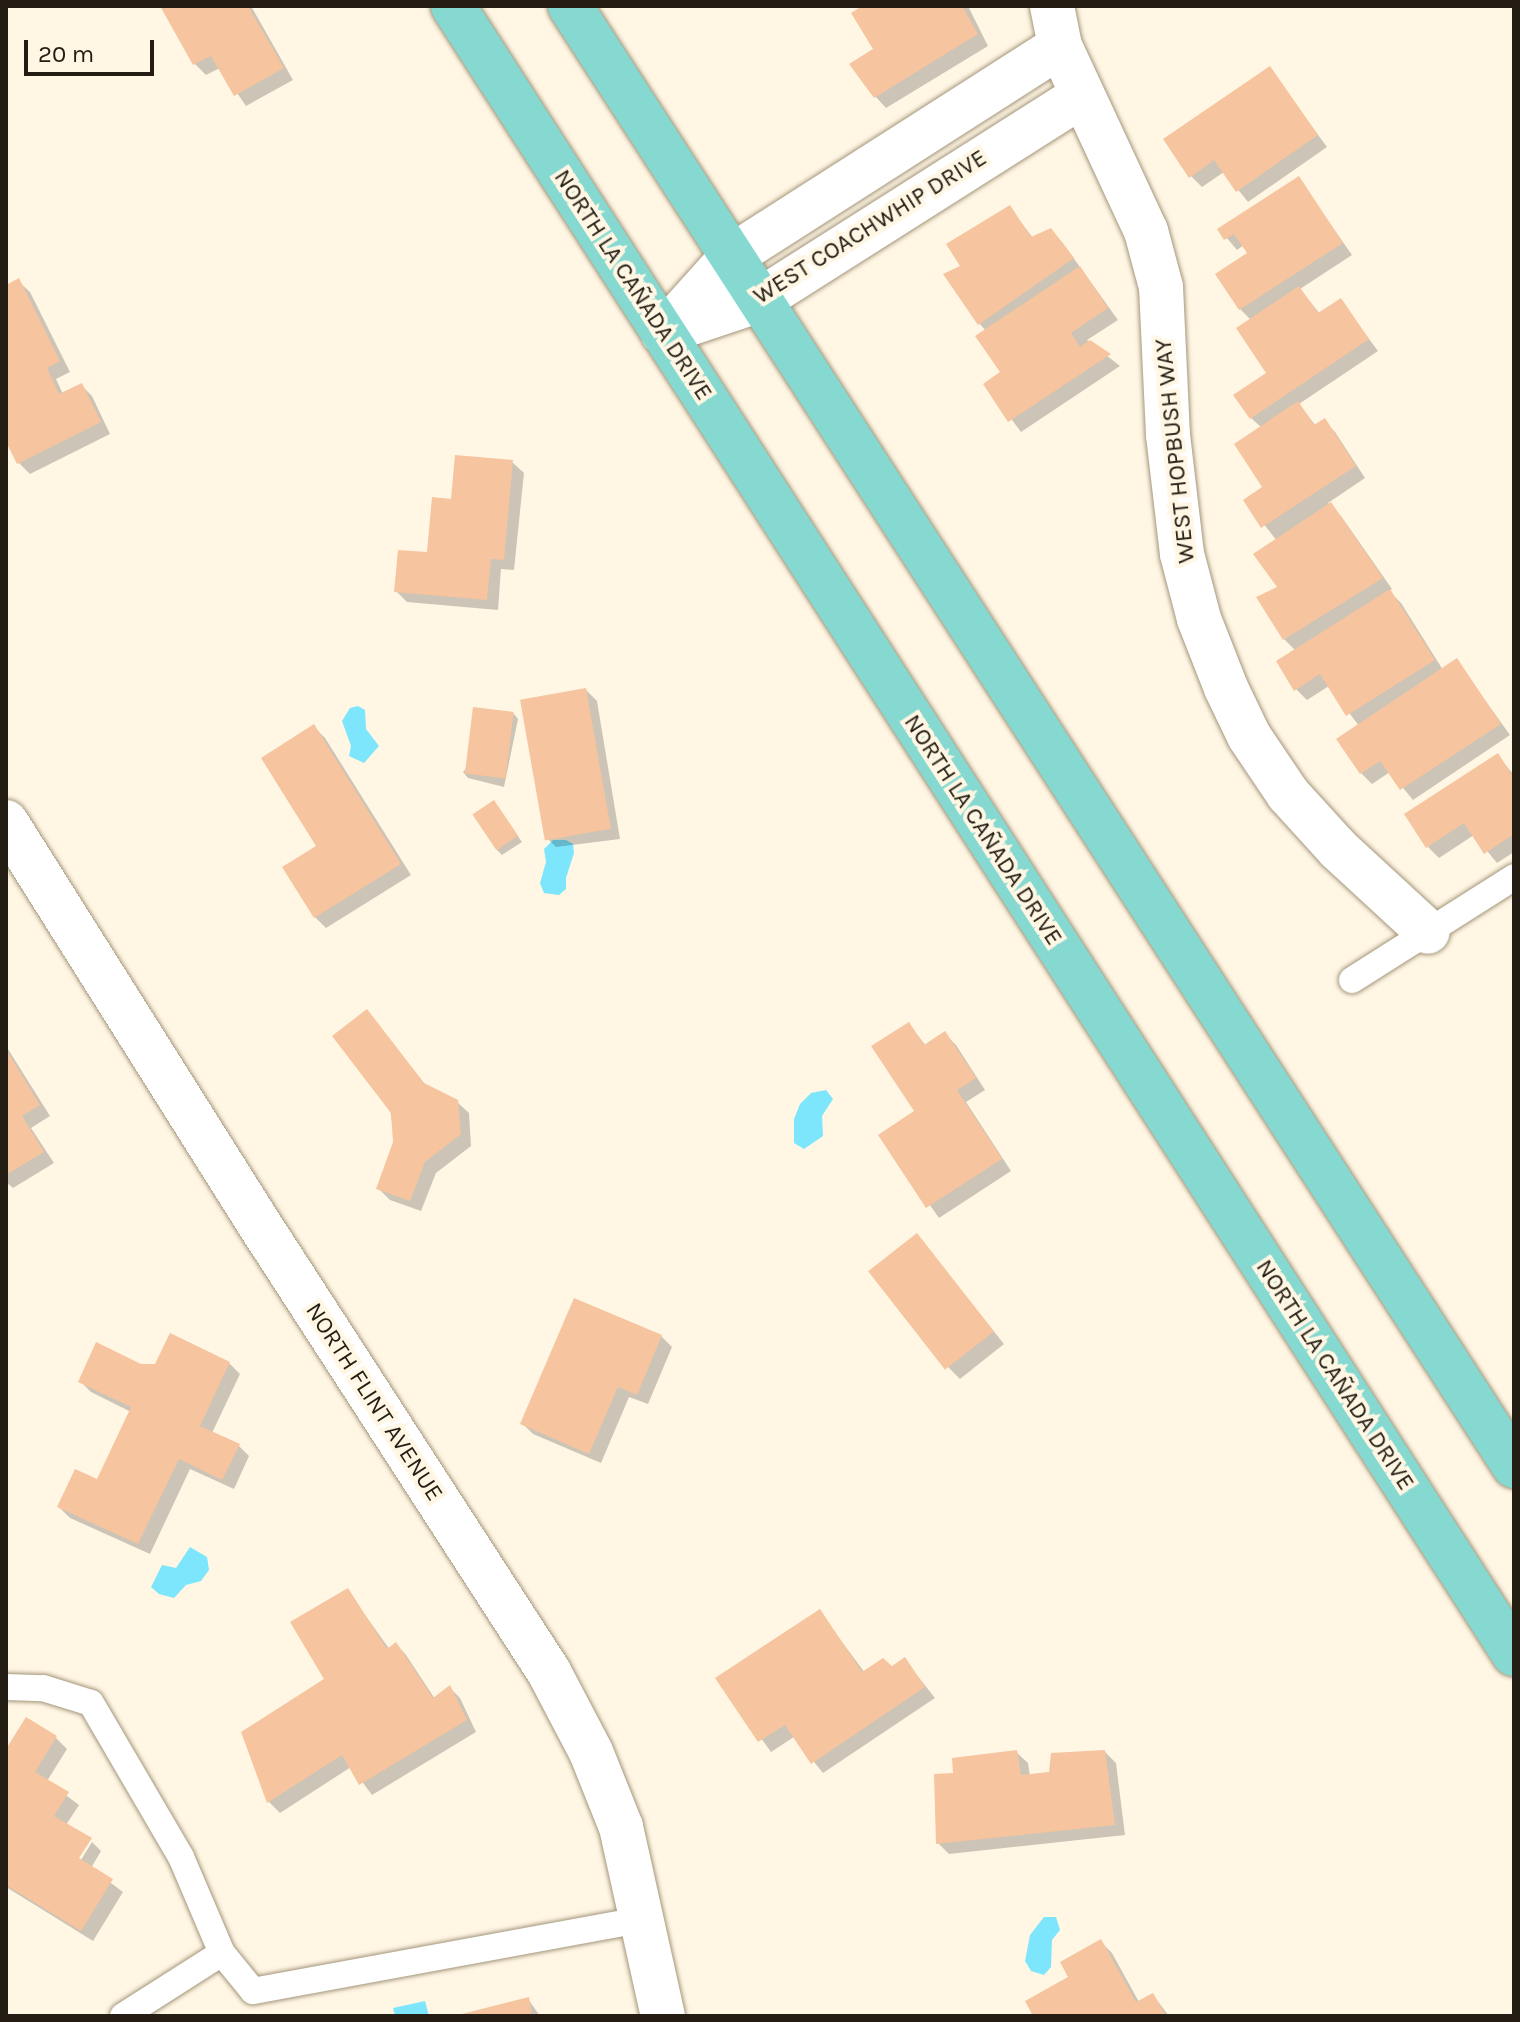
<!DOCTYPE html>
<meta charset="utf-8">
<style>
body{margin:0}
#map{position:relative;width:1520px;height:2022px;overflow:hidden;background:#fff6e4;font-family:Karla,sans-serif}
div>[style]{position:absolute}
.water>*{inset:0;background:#7de6fc}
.shadow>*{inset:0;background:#0003}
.building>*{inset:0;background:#f6c49e;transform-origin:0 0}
.roads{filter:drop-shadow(0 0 2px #a4967b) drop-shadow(0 0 2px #a4967b)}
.lane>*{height:26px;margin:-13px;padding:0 13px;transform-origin:13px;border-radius:13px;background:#fff}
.street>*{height:44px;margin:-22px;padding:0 22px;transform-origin:22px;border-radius:22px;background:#fff}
.primary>*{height:44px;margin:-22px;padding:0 22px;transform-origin:22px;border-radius:22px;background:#86d9d0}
span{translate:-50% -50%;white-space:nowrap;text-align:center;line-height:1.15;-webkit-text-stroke:8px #fff6e4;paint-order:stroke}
.street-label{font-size:24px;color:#231d13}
.frame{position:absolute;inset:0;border:8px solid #231d13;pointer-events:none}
.scale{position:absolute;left:24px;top:40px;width:130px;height:36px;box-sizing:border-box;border:4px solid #231d13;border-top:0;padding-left:10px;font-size:24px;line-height:28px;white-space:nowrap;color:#231d13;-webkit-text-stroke:6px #fff6e4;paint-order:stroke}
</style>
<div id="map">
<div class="water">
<i style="clip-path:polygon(358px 706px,365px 710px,366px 729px,379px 746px,364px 763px,349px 756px,351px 746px,342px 721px,350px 708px)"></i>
<i style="clip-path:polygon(553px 840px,566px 840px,573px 844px,574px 853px,566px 878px,566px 889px,559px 895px,544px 893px,540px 883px,546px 862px,544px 849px)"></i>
<i style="clip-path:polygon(826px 1090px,833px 1099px,822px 1116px,823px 1136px,804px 1149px,794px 1143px,794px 1119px,800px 1104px,811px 1093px)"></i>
<i style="clip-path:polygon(190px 1547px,207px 1557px,209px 1570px,201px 1581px,186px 1585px,174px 1598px,159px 1594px,151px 1587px,162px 1565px,176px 1568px)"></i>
<i style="clip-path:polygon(1044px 1917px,1056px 1917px,1060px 1930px,1052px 1940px,1051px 1967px,1044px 1975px,1031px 1971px,1025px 1961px,1030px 1935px)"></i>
<i style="clip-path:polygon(425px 2001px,429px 2016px,395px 2016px,393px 2008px)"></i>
</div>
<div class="shadow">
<i style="clip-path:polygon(162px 6px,251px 6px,293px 80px,246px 106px,220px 68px,206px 75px,195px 64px)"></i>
<i style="clip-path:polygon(866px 6px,968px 6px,988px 46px,886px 108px,875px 96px,876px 49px)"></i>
<i style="clip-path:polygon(1269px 68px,1327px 147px,1248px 202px,1224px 172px,1202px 187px,1191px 176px)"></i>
<i style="clip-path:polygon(1299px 179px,1352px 255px,1300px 289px,1320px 314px,1340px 300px,1378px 351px,1299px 404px,1316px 426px,1324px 421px,1335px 432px,1365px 478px,1328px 503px,1341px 516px,1392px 589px,1389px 591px,1401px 603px,1443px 670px,1457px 661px,1510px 735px,1413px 800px,1390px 772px,1372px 784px,1361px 773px,1359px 726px,1329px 686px,1307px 700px,1296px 689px,1296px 651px,1284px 639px,1277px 541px,1245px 500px,1265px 488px,1262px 428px,1251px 418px,1269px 373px,1251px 320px,1240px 309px,1250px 254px,1244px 245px,1237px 250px,1220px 230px)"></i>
<i style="clip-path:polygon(1010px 208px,1033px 238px,1051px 231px,1062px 242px,1118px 320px,1087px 340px,1120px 366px,1021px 432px,985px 384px,1003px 373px,986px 331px,979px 323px,962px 266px)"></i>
<i style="clip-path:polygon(18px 281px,30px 292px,70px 372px,56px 379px,63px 394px,81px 385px,92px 396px,110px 434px,30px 474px,19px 463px,6px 437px,6px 287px)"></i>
<i style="clip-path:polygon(512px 462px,524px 473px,514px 570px,501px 569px,498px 610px,407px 602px,396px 591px,429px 555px,453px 501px)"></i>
<i style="clip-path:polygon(586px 690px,597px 701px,620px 839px,556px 847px,545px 836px)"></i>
<i style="clip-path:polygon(514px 714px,518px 719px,504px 787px,468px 778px,463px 772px)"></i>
<i style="clip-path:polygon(314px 727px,325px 738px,411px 875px,326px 928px,315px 917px,318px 846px)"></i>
<i style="clip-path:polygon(1498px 756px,1514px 775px,1514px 852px,1497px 863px,1474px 835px,1439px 858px,1428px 847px)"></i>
<i style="clip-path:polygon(494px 802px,522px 842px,502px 855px,497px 850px)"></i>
<i style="clip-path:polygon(377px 1023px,427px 1087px,457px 1102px,469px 1113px,471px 1146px,436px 1173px,421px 1211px,390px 1200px,379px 1189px,395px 1142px)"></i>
<i style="clip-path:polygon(909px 1024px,926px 1046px,945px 1034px,956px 1045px,985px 1090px,966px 1102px,1011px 1171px,939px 1218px,881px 1136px,917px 1112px)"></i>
<i style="clip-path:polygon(6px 1046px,50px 1116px,31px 1128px,54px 1163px,13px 1188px,6px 1182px)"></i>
<i style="clip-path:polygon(917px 1235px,1004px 1344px,960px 1379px,949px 1368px)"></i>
<i style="clip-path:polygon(661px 1336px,672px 1347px,648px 1404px,629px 1397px,601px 1463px,533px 1434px,522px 1423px)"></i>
<i style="clip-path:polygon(229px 1363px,240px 1374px,212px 1433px,238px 1445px,249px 1456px,234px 1489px,190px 1469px,150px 1554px,70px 1518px,59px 1507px,98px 1482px,131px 1412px,91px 1392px,80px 1381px,141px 1365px)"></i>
<i style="clip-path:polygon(348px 1591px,390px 1650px,396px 1644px,406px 1655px,435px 1699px,450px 1688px,460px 1698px,476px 1732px,372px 1795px,351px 1767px,280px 1813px,269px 1802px,327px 1679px)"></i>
<i style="clip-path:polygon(819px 1611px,865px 1673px,892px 1668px,905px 1660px,935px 1698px,823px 1773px,794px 1737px,771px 1752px,718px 1679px)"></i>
<i style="clip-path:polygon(56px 1738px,67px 1749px,47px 1781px,79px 1805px,66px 1825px,72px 1866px,76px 1868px,92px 1842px,101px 1851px,91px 1868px,123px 1892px,93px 1941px,6px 1887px,6px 1753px)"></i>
<i style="clip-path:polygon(1016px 1752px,1028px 1763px,1030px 1776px,1051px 1774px,1105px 1752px,1116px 1763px,1125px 1835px,949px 1854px,938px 1843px,955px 1775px)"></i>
<i style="clip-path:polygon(1101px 1942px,1112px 1953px,1139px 2002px,1153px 1995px,1169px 2016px,1035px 2016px)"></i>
<i style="clip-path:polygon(528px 1999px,540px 2016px,462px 2016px)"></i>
</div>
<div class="building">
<i style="clip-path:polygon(160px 6px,248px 6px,284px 68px,234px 96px,211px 56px,193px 65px)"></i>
<i style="clip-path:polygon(862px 6px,962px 6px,978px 34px,874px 98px,849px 64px,873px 49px,851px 13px)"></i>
<i style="clip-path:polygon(1270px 66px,1318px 135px,1236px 192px,1214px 160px,1189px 178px,1163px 139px)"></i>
<i style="clip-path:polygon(1299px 176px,1343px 243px,1239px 310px,1215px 274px,1247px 253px,1234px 234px,1224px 240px,1217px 229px)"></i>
<i style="clip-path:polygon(1010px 205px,1031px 237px,1051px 228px,1074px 258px,978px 325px,943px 274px,960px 266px,946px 244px)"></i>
<i style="clip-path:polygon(1080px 266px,1108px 308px,1071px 333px,1080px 347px,1090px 340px,1111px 354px,1008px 422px,983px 384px,1000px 372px,975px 336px)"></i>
<i style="clip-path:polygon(19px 278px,60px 361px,47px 368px,59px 394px,82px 383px,101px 422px,17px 464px,6px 442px,6px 285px)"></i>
<i style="clip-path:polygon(1299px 286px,1318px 313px,1341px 298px,1369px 339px,1250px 419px,1233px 395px,1266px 373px,1236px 328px)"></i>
<i style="clip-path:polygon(1298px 401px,1314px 425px,1325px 418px,1356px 466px,1261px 528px,1243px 500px,1262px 487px,1234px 444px)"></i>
<i style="clip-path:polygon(455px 455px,513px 460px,504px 560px,491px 559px,487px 600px,394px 592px,398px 550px,427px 552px,432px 497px,451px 499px)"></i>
<i style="clip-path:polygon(1331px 502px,1383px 578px,1283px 640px,1256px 597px,1277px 587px,1253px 554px)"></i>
<i style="clip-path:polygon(1390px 589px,1435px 660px,1346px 716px,1320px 674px,1294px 691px,1276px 661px)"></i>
<i style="clip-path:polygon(1457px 658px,1501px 724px,1400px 790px,1380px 761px,1360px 774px,1336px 739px)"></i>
<i style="left:586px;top:688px;width:143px;height:67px;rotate:80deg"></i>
<i style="left:473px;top:707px;width:41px;height:67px;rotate:7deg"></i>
<i style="clip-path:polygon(314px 724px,401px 864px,314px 918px,282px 867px,316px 846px,261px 758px)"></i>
<i style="clip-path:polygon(1498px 753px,1514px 778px,1514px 834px,1484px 854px,1464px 823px,1426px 848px,1404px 814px)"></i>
<i style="left:494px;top:800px;width:43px;height:26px;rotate:56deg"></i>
<i style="clip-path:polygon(367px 1009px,424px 1083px,458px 1100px,461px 1134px,425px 1162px,410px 1201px,376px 1189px,393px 1142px,391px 1113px,332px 1036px)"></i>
<i style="clip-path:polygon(909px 1022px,924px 1045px,945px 1031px,976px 1078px,957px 1090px,1002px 1159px,926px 1208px,878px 1135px,914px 1111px,871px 1046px)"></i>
<i style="clip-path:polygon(6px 1049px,40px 1105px,22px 1116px,44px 1152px,6px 1175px)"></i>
<i style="left:917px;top:1233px;width:125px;height:62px;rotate:52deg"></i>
<i style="clip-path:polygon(574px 1298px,662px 1335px,637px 1395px,618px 1387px,589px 1454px,520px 1424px)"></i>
<i style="clip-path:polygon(170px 1333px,230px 1362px,200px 1426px,240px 1444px,222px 1480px,179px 1459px,138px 1544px,57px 1507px,75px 1469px,97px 1479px,131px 1407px,78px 1382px,96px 1342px,141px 1364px,155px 1364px)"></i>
<i style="clip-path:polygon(348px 1588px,387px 1649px,396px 1642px,433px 1698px,450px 1685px,467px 1720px,359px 1785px,342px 1755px,267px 1803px,241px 1732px,324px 1679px,290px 1622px)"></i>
<i style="clip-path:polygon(820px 1609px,862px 1672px,883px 1658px,892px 1666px,905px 1657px,925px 1687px,811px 1764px,785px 1725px,758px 1742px,715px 1678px)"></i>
<i style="clip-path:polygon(26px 1717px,57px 1736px,35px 1772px,69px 1792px,54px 1816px,92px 1838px,79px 1858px,113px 1879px,81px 1931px,6px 1885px,6px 1749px)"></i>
<i style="clip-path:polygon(1017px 1750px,1021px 1775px,1049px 1772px,1051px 1753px,1105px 1750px,1115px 1825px,936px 1844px,934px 1774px,953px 1773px,952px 1758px)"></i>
<i style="clip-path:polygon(1101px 1939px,1136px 2002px,1153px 1993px,1166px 2016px,1033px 2016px,1025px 2001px,1068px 1977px,1060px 1962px)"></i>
<i style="clip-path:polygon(529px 1997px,532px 2016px,458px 2016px,458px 2015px)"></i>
</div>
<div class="roads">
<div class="lane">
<i style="left:1352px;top:980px;width:192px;rotate:-32.4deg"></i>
<i style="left:6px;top:1687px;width:37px;rotate:2deg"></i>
<i style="left:43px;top:1688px;width:50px;rotate:17.4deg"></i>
<i style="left:91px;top:1703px;width:178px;rotate:59.7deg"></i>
<i style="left:181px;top:1857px;width:104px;rotate:66.9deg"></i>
<i style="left:222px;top:1953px;width:49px;rotate:50.8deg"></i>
<i style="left:253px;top:1991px;width:394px;rotate:-10.4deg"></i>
<i style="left:123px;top:2016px;width:117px;rotate:-32.5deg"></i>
</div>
<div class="street">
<i style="left:1052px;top:6px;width:41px;rotate:78.7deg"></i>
<i style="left:1060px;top:46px;width:204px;rotate:65.1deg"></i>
<i style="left:1146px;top:231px;width:58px;rotate:75deg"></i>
<i style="left:1161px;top:287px;width:148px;rotate:87.3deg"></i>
<i style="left:1168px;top:435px;width:120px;rotate:83.3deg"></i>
<i style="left:1182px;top:554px;width:67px;rotate:75.3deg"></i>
<i style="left:1199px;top:619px;width:74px;rotate:68.6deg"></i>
<i style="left:1226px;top:688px;width:53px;rotate:64.4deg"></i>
<i style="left:1249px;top:736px;width:70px;rotate:56.1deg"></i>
<i style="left:1288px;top:794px;width:74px;rotate:47.7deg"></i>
<i style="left:1338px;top:849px;width:122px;rotate:42.7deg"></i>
<i style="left:665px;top:332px;width:100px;rotate:-18.6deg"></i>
<i style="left:760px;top:300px;width:379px;rotate:-32.4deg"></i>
<i style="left:663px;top:333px;width:103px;rotate:-48.1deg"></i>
<i style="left:732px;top:256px;width:389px;rotate:-32.6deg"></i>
<i style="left:6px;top:822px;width:486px;rotate:57.8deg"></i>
<i style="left:265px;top:1233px;width:523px;rotate:57.1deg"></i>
<i style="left:549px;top:1672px;width:90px;rotate:62.3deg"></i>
<i style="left:591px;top:1752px;width:81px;rotate:68.2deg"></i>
<i style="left:621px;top:1827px;width:194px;rotate:77.5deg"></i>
</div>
<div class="primary">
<i style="left:453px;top:6px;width:1960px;rotate:57.23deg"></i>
<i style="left:570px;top:6px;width:1739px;rotate:57.11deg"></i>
</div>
</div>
<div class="street-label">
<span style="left:870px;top:227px;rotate:-32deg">WEST COACHWHIP DRIVE</span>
<span style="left:633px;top:285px;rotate:57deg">NORTH LA CAÑADA DRIVE</span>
<span style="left:1175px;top:451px;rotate:-96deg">WEST HOPBUSH WAY</span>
<span style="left:983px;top:830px;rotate:57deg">NORTH LA CAÑADA DRIVE</span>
<span style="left:1335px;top:1375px;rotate:57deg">NORTH LA CAÑADA DRIVE</span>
<span style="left:374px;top:1402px;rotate:57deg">NORTH FLINT AVENUE</span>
</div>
<div class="frame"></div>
<div class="scale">20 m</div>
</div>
